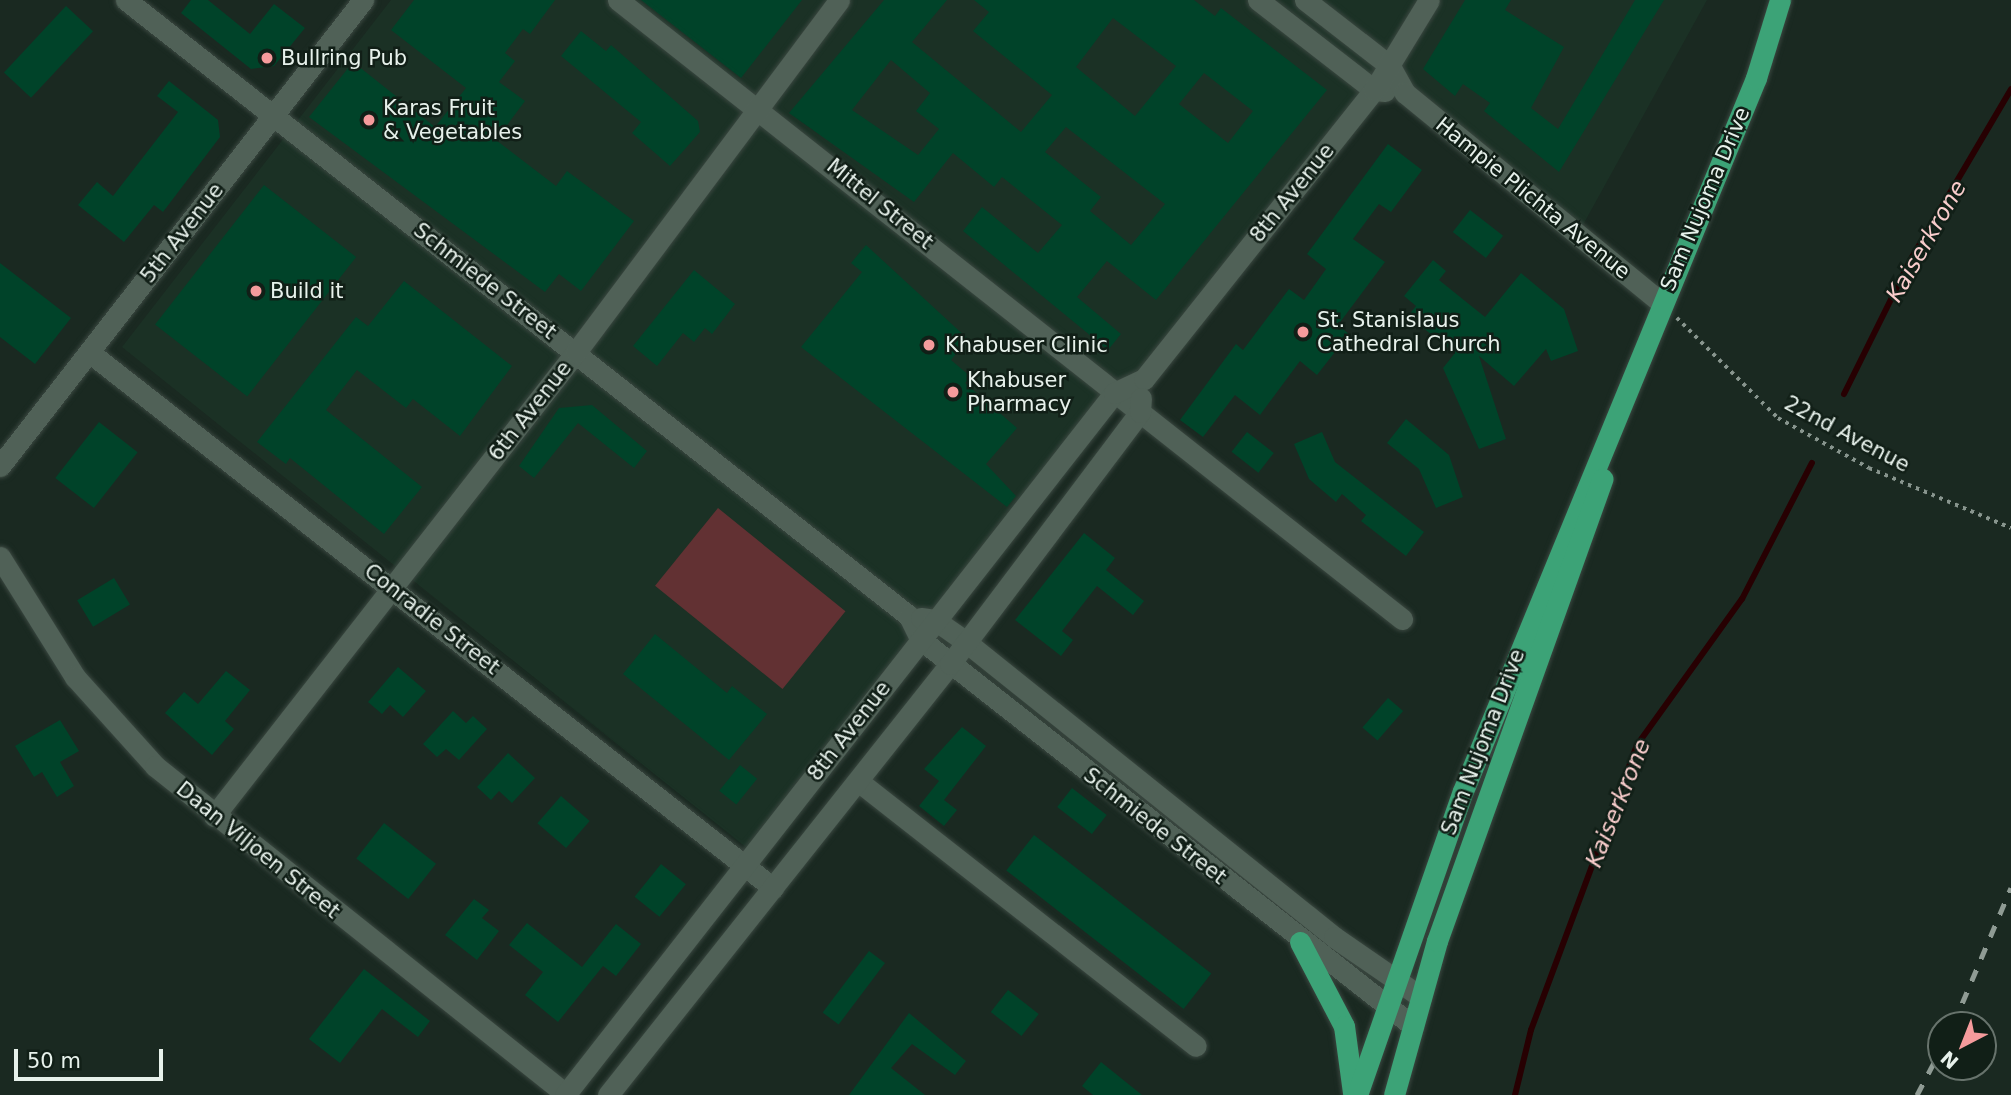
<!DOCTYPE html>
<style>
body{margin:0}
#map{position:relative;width:2011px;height:1095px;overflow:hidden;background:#1a2921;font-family:"DejaVu Sans",sans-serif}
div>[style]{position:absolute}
.built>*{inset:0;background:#1b3125}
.green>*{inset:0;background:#623133;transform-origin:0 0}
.stream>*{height:6px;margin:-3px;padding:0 3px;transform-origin:3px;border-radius:3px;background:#270002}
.building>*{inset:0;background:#004329;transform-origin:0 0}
.path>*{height:3.5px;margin-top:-1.75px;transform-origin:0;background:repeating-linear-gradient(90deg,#88958e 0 3.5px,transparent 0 8.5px)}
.roads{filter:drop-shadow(0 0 2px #3a4740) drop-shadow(0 0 2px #3a4740)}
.minor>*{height:21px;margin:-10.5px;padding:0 10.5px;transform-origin:10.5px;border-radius:10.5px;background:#506157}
.major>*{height:21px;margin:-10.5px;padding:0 10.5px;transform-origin:10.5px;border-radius:10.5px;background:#3ca377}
.rail>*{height:5px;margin-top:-2.5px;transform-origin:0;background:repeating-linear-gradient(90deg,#8f9b94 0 12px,transparent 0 24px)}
.dots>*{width:19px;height:19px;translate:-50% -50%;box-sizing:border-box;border:4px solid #111f17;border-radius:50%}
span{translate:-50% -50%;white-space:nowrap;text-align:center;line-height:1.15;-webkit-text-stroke:5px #111f17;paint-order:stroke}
.poi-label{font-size:21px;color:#e7f1eb}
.left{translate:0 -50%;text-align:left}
.street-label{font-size:21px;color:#e7f1eb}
.water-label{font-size:23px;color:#f9cdcc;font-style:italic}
.north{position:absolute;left:1927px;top:1011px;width:70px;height:70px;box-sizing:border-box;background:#111f17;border:2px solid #67736c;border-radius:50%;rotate:222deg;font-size:19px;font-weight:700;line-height:28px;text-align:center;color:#e7f1eb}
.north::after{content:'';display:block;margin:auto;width:24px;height:32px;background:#f59b9c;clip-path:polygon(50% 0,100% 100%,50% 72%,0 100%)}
.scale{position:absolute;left:14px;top:1049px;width:149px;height:32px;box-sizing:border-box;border:4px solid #e7f1eb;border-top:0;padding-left:9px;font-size:21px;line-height:24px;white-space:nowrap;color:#e7f1eb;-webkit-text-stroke:5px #111f17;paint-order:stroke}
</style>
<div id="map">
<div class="built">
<i style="clip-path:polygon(391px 0,1707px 0,1578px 234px,1391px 67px,1144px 379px,1113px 393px,753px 853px,122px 347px)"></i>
</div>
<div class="green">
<i style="left:718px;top:508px;width:164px;height:100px;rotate:39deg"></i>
</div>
<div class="stream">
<i style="left:1844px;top:394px;width:151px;rotate:-63.6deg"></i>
<i style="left:1911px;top:259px;width:197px;rotate:-59.5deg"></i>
<i style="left:1515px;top:1095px;width:67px;rotate:-76.2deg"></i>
<i style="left:1531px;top:1030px;width:304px;rotate:-69.6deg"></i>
<i style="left:1637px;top:745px;width:180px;rotate:-54.3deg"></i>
<i style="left:1742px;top:599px;width:153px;rotate:-62.8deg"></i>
</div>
<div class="building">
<i style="clip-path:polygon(191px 0,208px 0,250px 34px,274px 4px,305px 28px,274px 66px,251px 69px,181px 13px)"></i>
<i style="clip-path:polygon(414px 0,555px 0,530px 34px,523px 29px,505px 53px,515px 61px,499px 82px,525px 101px,496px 140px,556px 186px,567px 171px,634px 221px,581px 291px,559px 274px,545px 292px,309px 117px,353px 62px,435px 127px,466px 88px,391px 30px)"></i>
<i style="clip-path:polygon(641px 0,802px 0,741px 78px)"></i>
<i style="clip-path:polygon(evenodd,884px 0,947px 0,912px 42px,1021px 132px,1052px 95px,973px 31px,989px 12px,974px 0,1194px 0,1215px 16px,1221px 8px,1327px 90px,1156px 300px,1107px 261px,1077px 297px,1121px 334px,1108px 350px,963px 231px,982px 207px,1038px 253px,1062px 225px,1002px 177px,994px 187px,953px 153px,914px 202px,789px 113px,884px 0,1113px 18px,1176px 66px,1135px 116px,1076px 67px,1113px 18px,884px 0,891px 60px,930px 93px,916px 111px,939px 129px,918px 155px,852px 110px,891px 60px,884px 0,1204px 73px,1253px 111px,1228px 143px,1179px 104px,1204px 73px,884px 0,1066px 127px,1165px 204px,1131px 245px,1090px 211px,1101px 197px,1045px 152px,1066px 127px)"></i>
<i style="clip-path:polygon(1465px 0,1511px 0,1505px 10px,1564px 47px,1531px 108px,1558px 129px,1635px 0,1664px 0,1559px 172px,1484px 111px,1490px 103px,1463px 84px,1455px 96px,1423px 69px)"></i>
<i style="left:66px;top:6px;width:37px;height:91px;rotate:43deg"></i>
<i style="clip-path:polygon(581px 31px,606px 51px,611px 45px,698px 121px,700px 132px,670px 166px,632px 133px,641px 122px,561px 56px)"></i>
<i style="clip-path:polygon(169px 81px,218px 120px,220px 137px,163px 212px,154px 205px,124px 242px,78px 205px,97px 182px,113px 196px,178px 112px,157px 96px)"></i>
<i style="clip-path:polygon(1388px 144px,1422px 170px,1391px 212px,1379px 204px,1353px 239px,1385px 262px,1338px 325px,1349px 334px,1317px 375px,1300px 361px,1260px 415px,1235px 395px,1203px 437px,1180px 420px,1236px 344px,1243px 350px,1289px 289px,1304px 300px,1326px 269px,1307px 254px)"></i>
<i style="left:264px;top:185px;width:117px;height:177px;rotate:38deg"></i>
<i style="left:1470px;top:210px;width:42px;height:28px;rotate:38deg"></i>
<i style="clip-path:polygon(866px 245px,968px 339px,951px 360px,971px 377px,965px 383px,1017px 428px,986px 464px,1016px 496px,1007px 507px,801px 347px,862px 272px,851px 263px)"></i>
<i style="clip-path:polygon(1433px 260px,1446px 271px,1439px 280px,1485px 317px,1521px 273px,1564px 309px,1578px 351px,1551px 361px,1546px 349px,1514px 386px,1479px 356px,1506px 439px,1479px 449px,1443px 368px,1455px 353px,1408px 316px,1416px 306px,1404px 296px)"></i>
<i style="clip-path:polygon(0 263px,71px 318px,35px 364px,0 337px)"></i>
<i style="clip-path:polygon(694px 270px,735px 304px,712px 334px,705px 328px,694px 342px,683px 333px,657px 366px,633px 346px)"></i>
<i style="clip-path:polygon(404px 281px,512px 366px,460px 436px,413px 399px,406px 408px,357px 370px,326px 410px,422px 487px,384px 534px,290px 458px,286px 464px,257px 442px,356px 317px,368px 326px)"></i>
<i style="clip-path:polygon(592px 405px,647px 451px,634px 468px,578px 423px,534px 478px,519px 466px,559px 408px)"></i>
<i style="clip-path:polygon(1406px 419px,1449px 455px,1463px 497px,1436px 508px,1419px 469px,1387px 443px)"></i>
<i style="left:99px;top:422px;width:49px;height:71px;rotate:38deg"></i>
<i style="left:1247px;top:432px;width:34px;height:25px;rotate:38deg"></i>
<i style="clip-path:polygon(1322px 432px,1335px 462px,1424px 532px,1406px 556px,1361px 521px,1366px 515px,1342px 494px,1336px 502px,1309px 479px,1294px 444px)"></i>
<i style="clip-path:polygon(1084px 533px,1115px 558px,1106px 570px,1144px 601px,1133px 615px,1097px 586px,1062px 631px,1073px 640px,1061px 656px,1015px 620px)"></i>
<i style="left:114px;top:578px;width:31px;height:43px;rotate:59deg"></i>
<i style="clip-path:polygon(655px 634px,727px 693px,732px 686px,767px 714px,729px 760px,623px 674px)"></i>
<i style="clip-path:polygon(398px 667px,426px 691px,403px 717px,390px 705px,382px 714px,368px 702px)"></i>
<i style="clip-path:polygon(226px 671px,250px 690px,225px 721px,234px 729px,212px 755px,165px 713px,184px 692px,198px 704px)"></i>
<i style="left:1388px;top:698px;width:20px;height:39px;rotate:41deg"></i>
<i style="clip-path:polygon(453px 711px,466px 723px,473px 716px,487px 729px,459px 760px,446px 749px,437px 757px,423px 744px)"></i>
<i style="clip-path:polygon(60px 720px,79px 751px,60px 762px,74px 786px,57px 797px,42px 772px,34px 777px,15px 746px)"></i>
<i style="clip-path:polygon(962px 727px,986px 746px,944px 800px,957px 810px,944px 826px,919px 806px,939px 781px,924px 769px)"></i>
<i style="clip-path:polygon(508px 753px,535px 778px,512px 803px,499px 791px,491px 800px,477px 787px)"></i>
<i style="left:740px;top:765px;width:22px;height:33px;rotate:39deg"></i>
<i style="left:1072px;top:788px;width:44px;height:24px;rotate:38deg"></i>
<i style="left:561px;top:796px;width:38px;height:36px;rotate:41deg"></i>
<i style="left:384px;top:823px;width:66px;height:45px;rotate:38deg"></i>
<i style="left:1034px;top:835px;width:225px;height:45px;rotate:38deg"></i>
<i style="left:661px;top:864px;width:32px;height:42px;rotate:39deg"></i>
<i style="clip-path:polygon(474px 899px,489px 910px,482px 918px,499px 931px,477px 960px,445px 935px)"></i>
<i style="clip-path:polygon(527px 923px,582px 967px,616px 924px,641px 944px,616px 976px,603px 966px,558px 1022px,525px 995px,543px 972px,509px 945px)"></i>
<i style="left:869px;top:951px;width:20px;height:77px;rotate:37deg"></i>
<i style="clip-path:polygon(364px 969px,430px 1021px,418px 1037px,382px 1009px,340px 1063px,309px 1039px)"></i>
<i style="left:1008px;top:990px;width:39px;height:28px;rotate:38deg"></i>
<i style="clip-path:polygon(909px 1013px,966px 1061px,955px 1075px,912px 1044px,891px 1068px,925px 1095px,849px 1095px)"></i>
<i style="clip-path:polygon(1101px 1062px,1142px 1095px,1093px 1095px,1082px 1086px)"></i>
</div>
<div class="path">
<i style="left:1677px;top:318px;width:142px;rotate:44.7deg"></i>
<i style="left:1778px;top:418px;width:104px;rotate:28.8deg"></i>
<i style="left:1869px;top:468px;width:154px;rotate:22.9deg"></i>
</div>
<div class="roads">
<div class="minor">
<i style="left:126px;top:0;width:996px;rotate:38.19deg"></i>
<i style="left:909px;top:616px;width:25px;rotate:64deg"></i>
<i style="left:920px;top:639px;width:627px;rotate:38.13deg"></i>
<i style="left:618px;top:0;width:999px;rotate:38.29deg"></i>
<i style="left:1258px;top:0;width:147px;rotate:37.8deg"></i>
<i style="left:1374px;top:90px;width:11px;rotate:5deg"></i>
<i style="left:1305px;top:0;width:108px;rotate:37.8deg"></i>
<i style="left:1390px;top:66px;width:31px;rotate:61deg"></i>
<i style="left:1405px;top:93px;width:332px;rotate:39.3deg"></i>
<i style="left:89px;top:352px;width:869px;rotate:38.08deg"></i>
<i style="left:0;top:466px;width:591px;rotate:-52.08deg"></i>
<i style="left:0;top:557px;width:142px;rotate:58deg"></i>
<i style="left:75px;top:677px;width:120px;rotate:48deg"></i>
<i style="left:155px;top:766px;width:527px;rotate:38.61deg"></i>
<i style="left:921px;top:618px;width:14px;rotate:8deg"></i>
<i style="left:935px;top:620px;width:38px;rotate:35deg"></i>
<i style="left:966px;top:642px;width:472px;rotate:38.7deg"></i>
<i style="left:1334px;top:937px;width:106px;rotate:34.6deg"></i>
<i style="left:858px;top:781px;width:429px;rotate:38.1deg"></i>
<i style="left:214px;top:816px;width:589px;rotate:-52.04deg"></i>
<i style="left:576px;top:352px;width:439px;rotate:-53.2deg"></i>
<i style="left:565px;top:1095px;width:891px;rotate:-51.97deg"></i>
<i style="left:1114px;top:393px;width:33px;rotate:-25deg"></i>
<i style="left:1144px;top:379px;width:369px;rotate:-51.5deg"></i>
<i style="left:1374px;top:90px;width:105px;rotate:-58.6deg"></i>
<i style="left:608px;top:1095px;width:550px;rotate:-51.57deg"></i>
<i style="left:950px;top:664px;width:316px;rotate:-53deg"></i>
<i style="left:1140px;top:412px;width:14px;rotate:-86deg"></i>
</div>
<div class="major">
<i style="left:1300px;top:942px;width:95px;rotate:62.4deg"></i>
<i style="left:1344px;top:1026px;width:68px;rotate:82.3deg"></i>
<i style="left:1357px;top:1095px;width:322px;rotate:-70.8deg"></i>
<i style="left:1463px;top:791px;width:771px;rotate:-67.66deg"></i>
<i style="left:1756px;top:78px;width:82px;rotate:-72.9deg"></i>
<i style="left:1394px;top:1095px;width:160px;rotate:-74.4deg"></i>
<i style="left:1437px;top:941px;width:491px;rotate:-70.3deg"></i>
</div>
</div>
<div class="rail">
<i style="left:1953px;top:1025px;width:149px;rotate:-67.1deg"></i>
<i style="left:1917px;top:1095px;width:52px;rotate:-62.4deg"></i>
</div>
<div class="dots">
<i style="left:267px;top:58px;background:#f59b9c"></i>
<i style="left:369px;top:120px;background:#f59b9c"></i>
<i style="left:256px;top:291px;background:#f59b9c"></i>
<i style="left:1303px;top:332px;background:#f59b9c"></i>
<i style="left:929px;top:345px;background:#f59b9c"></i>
<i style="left:953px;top:392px;background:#f59b9c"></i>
</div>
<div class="poi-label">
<span class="left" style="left:281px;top:58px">Bullring Pub</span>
<span class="left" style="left:383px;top:120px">Karas Fruit<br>&amp; Vegetables</span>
<span class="left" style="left:270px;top:291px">Build it</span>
<span class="left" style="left:1317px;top:332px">St. Stanislaus<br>Cathedral Church</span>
<span class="left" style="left:945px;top:345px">Khabuser Clinic</span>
<span class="left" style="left:967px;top:392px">Khabuser<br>Pharmacy</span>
</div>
<div class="street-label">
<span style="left:1292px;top:193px;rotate:-51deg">8th Avenue</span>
<span style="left:1533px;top:198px;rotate:39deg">Hampie Plichta Avenue</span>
<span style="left:1705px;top:199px;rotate:-67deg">Sam Nujoma Drive</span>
<span style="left:880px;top:204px;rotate:39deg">Mittel Street</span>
<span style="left:182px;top:233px;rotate:-52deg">5th Avenue</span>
<span style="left:485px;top:281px;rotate:38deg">Schmiede Street</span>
<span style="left:530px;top:411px;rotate:-52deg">6th Avenue</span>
<span style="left:1847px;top:434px;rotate:28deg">22nd Avenue</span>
<span style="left:432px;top:619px;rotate:38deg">Conradie Street</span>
<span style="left:849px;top:731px;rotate:-52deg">8th Avenue</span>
<span style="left:1483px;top:742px;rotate:-69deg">Sam Nujoma Drive</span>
<span style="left:1155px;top:826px;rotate:38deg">Schmiede Street</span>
<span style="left:258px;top:850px;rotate:39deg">Daan Viljoen Street</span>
</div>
<div class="water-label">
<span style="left:1926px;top:241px;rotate:-60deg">Kaiserkrone</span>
<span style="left:1618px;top:803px;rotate:-68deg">Kaiserkrone</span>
</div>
<div class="north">N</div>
<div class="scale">50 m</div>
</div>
